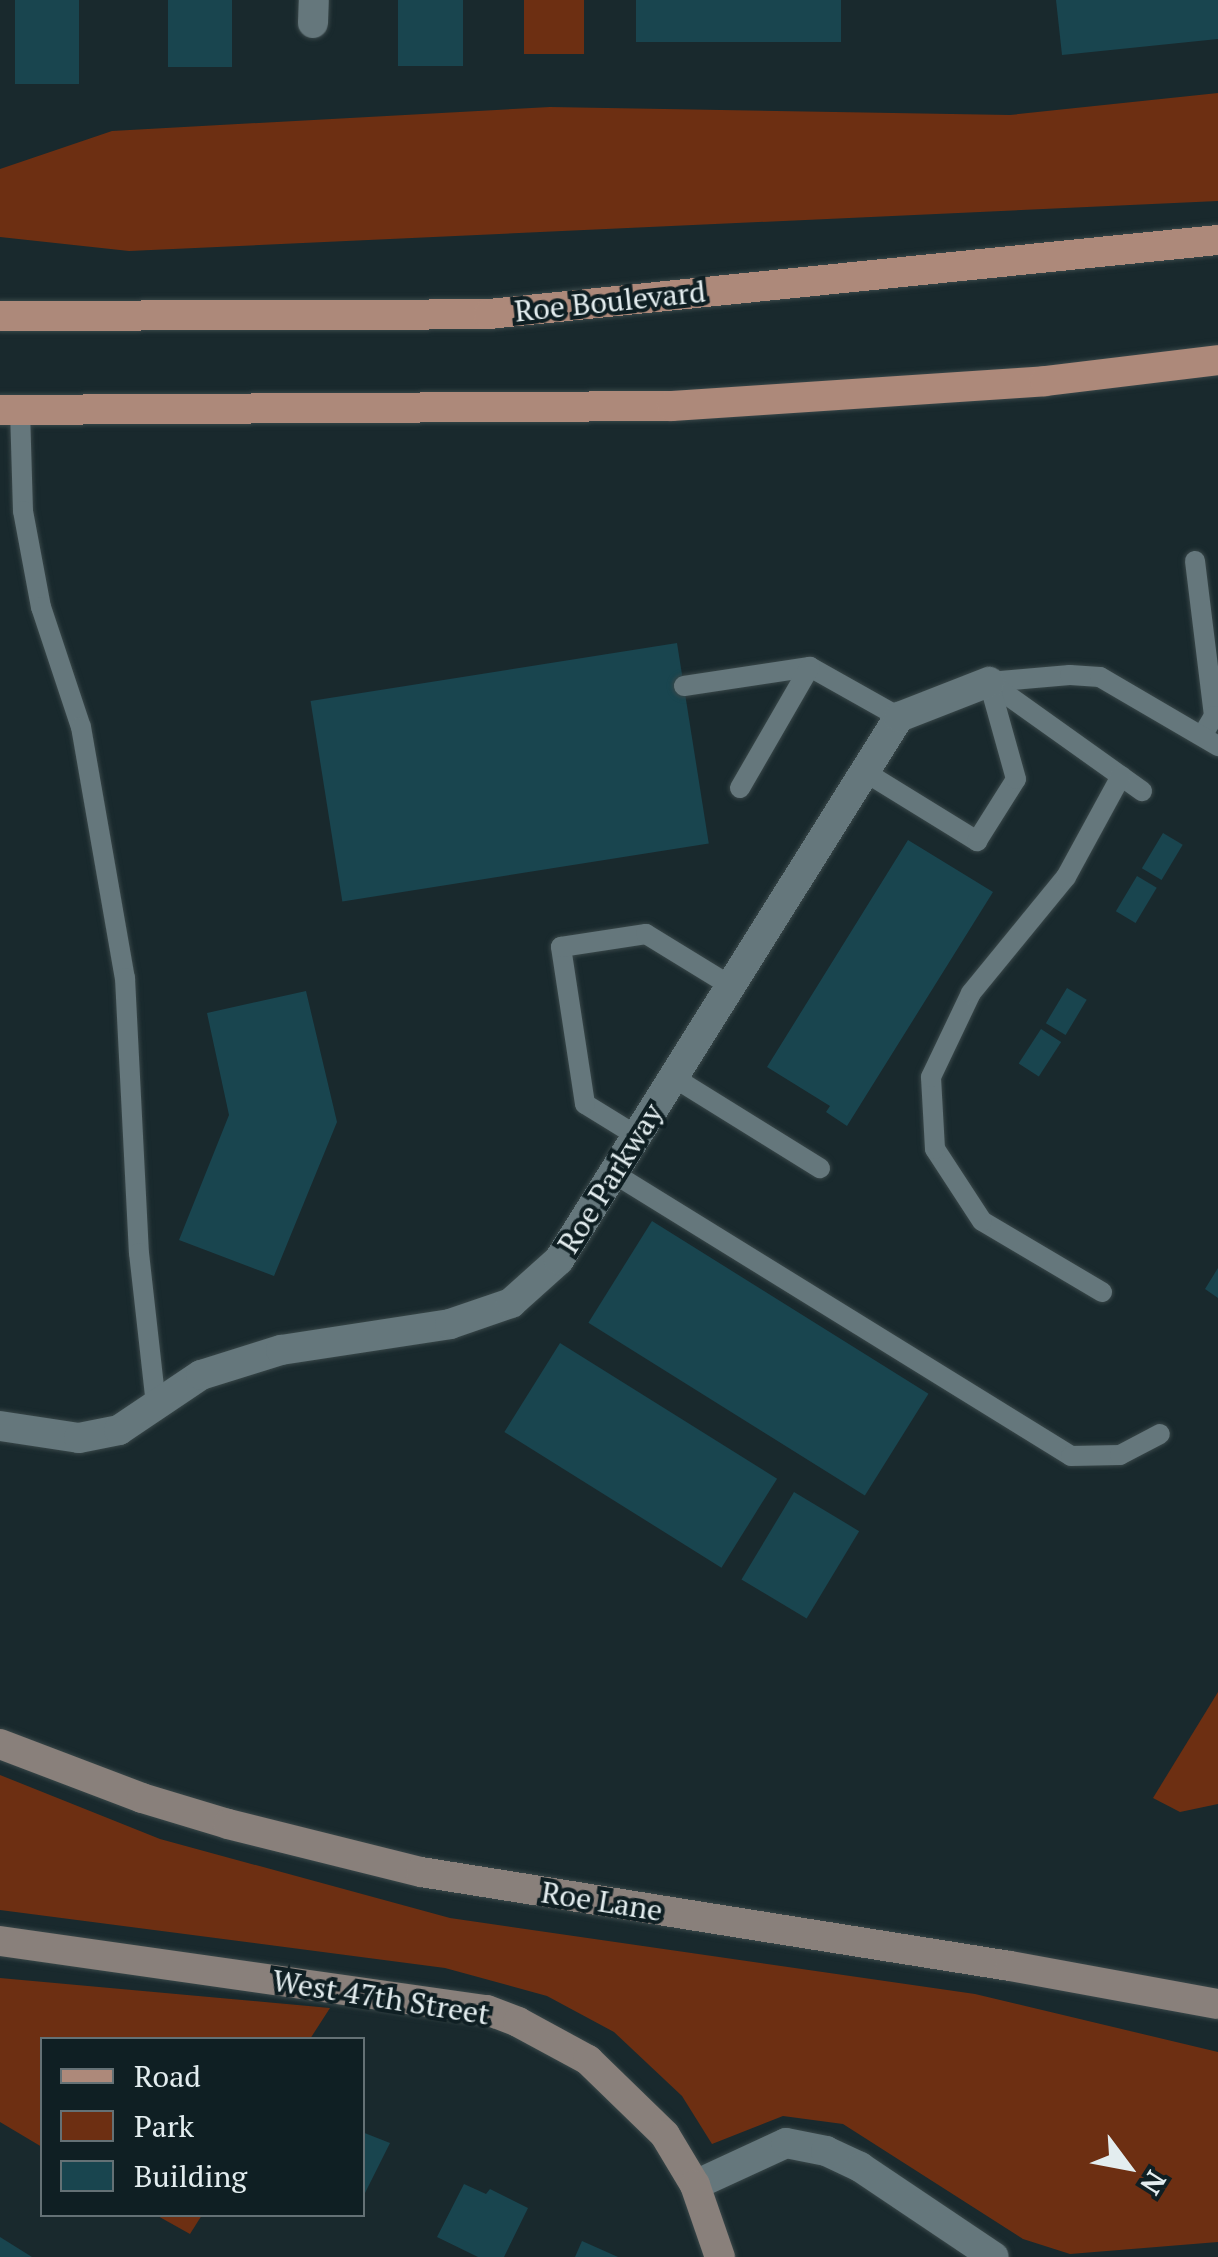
<!DOCTYPE html>
<style>
body{margin:0}
#map{position:relative;width:1218px;height:2257px;overflow:hidden;background:#19292d;font-family:"PT Serif",serif}
div>[style]{position:absolute}
.green>*{inset:0;background:#6d2f12;transform-origin:0 0}
.building>*{inset:0;background:#19454f;transform-origin:0 0}
.roads{filter:drop-shadow(0 0 2px #394749) drop-shadow(0 0 2px #394749)}
.lane>*{height:20px;margin:-10px;padding:0 10px;transform-origin:10px;border-radius:10px;background:#65777c}
.street>*{height:30px;margin:-15px;padding:0 15px;transform-origin:15px;border-radius:15px;background:#65777c}
.secondary>*{height:30px;margin:-15px;padding:0 15px;transform-origin:15px;border-radius:15px;background:#89807b}
.primary>*{height:30px;margin:-15px;padding:0 15px;transform-origin:15px;border-radius:15px;background:#ad897a}
span{translate:-50% -50%;white-space:nowrap;text-align:center;line-height:1.15;-webkit-text-stroke:8px #0f1f23;paint-order:stroke}
.street-label{font-size:30px;color:#e3edef}
.legend{position:absolute;left:40px;top:2037px;width:325px;height:180px;box-sizing:border-box;background:#0f1f23;border:2px solid #647175;margin:0;padding:12px 18px;list-style:none;font-size:30px;color:#e3edef}
.legend li{display:flex;align-items:center;gap:20px;height:50px}
.legend b{width:50px;border:2px solid #647175}
.north{position:absolute;left:1078px;top:2117px;width:100px;height:100px;-webkit-text-stroke:8px #0f1f23;paint-order:stroke;rotate:122deg;font-size:28px;font-weight:700;line-height:40px;text-align:center;color:#e3edef}
.north::after{content:'';display:block;margin:auto;width:35px;height:45px;background:#e3edef;clip-path:polygon(50% 0,100% 100%,50% 72%,0 100%)}
</style>
<div id="map">
<div class="green">
<i style="left:524px;top:0;width:60px;height:54px"></i>
<i style="clip-path:polygon(1218px 93px,1218px 201px,129px 251px,0 237px,0 169px,112px 131px,550px 107px,1010px 115px)"></i>
<i style="clip-path:polygon(1218px 1692px,1218px 1804px,1180px 1812px,1153px 1798px)"></i>
<i style="clip-path:polygon(0 1775px,160px 1839px,450px 1918px,975px 1994px,1218px 2052px,1218px 2242px,1070px 2254px,1023px 2239px,843px 2124px,783px 2116px,712px 2144px,682px 2096px,614px 2032px,547px 1996px,445px 1968px,0 1910px)"></i>
<i style="clip-path:polygon(0 1978px,330px 2008px,310px 2039px,42px 2040px,42px 2147px,0 2122px)"></i>
<i style="clip-path:polygon(156px 2215px,202px 2215px,190px 2234px)"></i>
</div>
<div class="building">
<i style="left:15px;top:0;width:64px;height:84px"></i>
<i style="left:168px;top:0;width:64px;height:67px"></i>
<i style="left:398px;top:0;width:65px;height:66px"></i>
<i style="left:636px;top:0;width:205px;height:42px"></i>
<i style="clip-path:polygon(1056px 0,1218px 0,1218px 39px,1062px 55px)"></i>
<i style="left:677px;top:643px;width:203px;height:371px;rotate:81deg"></i>
<i style="left:1163px;top:833px;width:23px;height:41px;rotate:31deg"></i>
<i style="clip-path:polygon(908px 840px,993px 892px,847px 1126px,826px 1112px,830px 1106px,767px 1067px)"></i>
<i style="left:1137px;top:876px;width:23px;height:41px;rotate:31deg"></i>
<i style="left:1067px;top:988px;width:23px;height:41px;rotate:31deg"></i>
<i style="clip-path:polygon(306px 991px,337px 1122px,274px 1276px,179px 1240px,229px 1115px,207px 1013px)"></i>
<i style="left:1041px;top:1029px;width:24px;height:41px;rotate:33deg"></i>
<i style="left:652px;top:1221px;width:326px;height:120px;rotate:32deg"></i>
<i style="clip-path:polygon(1218px 1268px,1218px 1298px,1205px 1289px)"></i>
<i style="left:560px;top:1343px;width:256px;height:105px;rotate:32deg"></i>
<i style="left:794px;top:1492px;width:76px;height:102px;rotate:31deg"></i>
<i style="clip-path:polygon(362px 2132px,390px 2143px,362px 2199px)"></i>
<i style="clip-path:polygon(464px 2184px,486px 2194px,490px 2189px,528px 2208px,504px 2257px,478px 2257px,437px 2237px)"></i>
<i style="clip-path:polygon(0 2237px,32px 2257px,0 2257px)"></i>
<i style="clip-path:polygon(582px 2241px,618px 2257px,575px 2257px)"></i>
</div>
<div class="roads">
<div class="lane">
<i style="left:20px;top:410px;width:101px;rotate:88.3deg"></i>
<i style="left:23px;top:511px;width:98px;rotate:79.4deg"></i>
<i style="left:41px;top:607px;width:126px;rotate:71.6deg"></i>
<i style="left:81px;top:727px;width:255px;rotate:80.1deg"></i>
<i style="left:125px;top:978px;width:275px;rotate:87.1deg"></i>
<i style="left:139px;top:1253px;width:153px;rotate:83.6deg"></i>
<i style="left:1195px;top:561px;width:156px;rotate:83deg"></i>
<i style="left:1214px;top:716px;width:23px;rotate:121deg"></i>
<i style="left:989px;top:682px;width:81px;rotate:-4.9deg"></i>
<i style="left:1070px;top:675px;width:30px;rotate:4deg"></i>
<i style="left:1100px;top:677px;width:137px;rotate:30.3deg"></i>
<i style="left:989px;top:682px;width:188px;rotate:35.5deg"></i>
<i style="left:684px;top:686px;width:127px;rotate:-8.6deg"></i>
<i style="left:810px;top:667px;width:102px;rotate:29.3deg"></i>
<i style="left:865px;top:772px;width:132px;rotate:31.6deg"></i>
<i style="left:977px;top:841px;width:73px;rotate:-57.8deg"></i>
<i style="left:1016px;top:779px;width:101px;rotate:-105.6deg"></i>
<i style="left:740px;top:788px;width:140px;rotate:-60deg"></i>
<i style="left:673px;top:1077px;width:173px;rotate:31.8deg"></i>
<i style="left:637px;top:1136px;width:61px;rotate:-148.4deg"></i>
<i style="left:585px;top:1104px;width:159px;rotate:-98.7deg"></i>
<i style="left:561px;top:947px;width:86px;rotate:-8.7deg"></i>
<i style="left:646px;top:934px;width:100px;rotate:31.5deg"></i>
<i style="left:613px;top:1173px;width:538px;rotate:31.71deg"></i>
<i style="left:1071px;top:1456px;width:49px;rotate:-1.2deg"></i>
<i style="left:1120px;top:1455px;width:45px;rotate:-27.7deg"></i>
<i style="left:1102px;top:1292px;width:139px;rotate:-149.4deg"></i>
<i style="left:982px;top:1221px;width:86px;rotate:-123.1deg"></i>
<i style="left:935px;top:1149px;width:72px;rotate:-93.2deg"></i>
<i style="left:931px;top:1077px;width:93px;rotate:-64.5deg"></i>
<i style="left:971px;top:993px;width:150px;rotate:-50.7deg"></i>
<i style="left:1066px;top:877px;width:115px;rotate:-61.4deg"></i>
</div>
<div class="street">
<i style="left:313px;top:23px;width:23px;rotate:-88deg"></i>
<i style="left:0;top:1426px;width:80px;rotate:8.6deg"></i>
<i style="left:79px;top:1438px;width:41px;rotate:-11.3deg"></i>
<i style="left:119px;top:1430px;width:99px;rotate:-33.9deg"></i>
<i style="left:201px;top:1375px;width:84px;rotate:-17.4deg"></i>
<i style="left:281px;top:1350px;width:171px;rotate:-8.7deg"></i>
<i style="left:450px;top:1324px;width:65px;rotate:-19deg"></i>
<i style="left:511px;top:1303px;width:64px;rotate:-41.9deg"></i>
<i style="left:559px;top:1260px;width:641px;rotate:-57.95deg"></i>
<i style="left:899px;top:717px;width:97px;rotate:-21.3deg"></i>
<i style="left:695px;top:2185px;width:100px;rotate:-24.8deg"></i>
<i style="left:786px;top:2143px;width:41px;rotate:11.3deg"></i>
<i style="left:826px;top:2151px;width:38px;rotate:25deg"></i>
<i style="left:860px;top:2167px;width:161px;rotate:33.9deg"></i>
</div>
<div class="secondary">
<i style="left:0;top:1744px;width:152px;rotate:20.8deg"></i>
<i style="left:142px;top:1798px;width:90px;rotate:16.8deg"></i>
<i style="left:228px;top:1824px;width:199px;rotate:14deg"></i>
<i style="left:421px;top:1872px;width:596px;rotate:9.07deg"></i>
<i style="left:1010px;top:1966px;width:211px;rotate:10.4deg"></i>
<i style="left:0;top:1941px;width:492px;rotate:8.1deg"></i>
<i style="left:487px;top:2010px;width:33px;rotate:21deg"></i>
<i style="left:518px;top:2022px;width:80px;rotate:28.5deg"></i>
<i style="left:588px;top:2060px;width:107px;rotate:44.2deg"></i>
<i style="left:665px;top:2135px;width:58px;rotate:59deg"></i>
<i style="left:695px;top:2185px;width:76px;rotate:70.9deg"></i>
</div>
<div class="primary">
<i style="left:0;top:316px;width:489px;rotate:-0.2deg"></i>
<i style="left:489px;top:314px;width:733px;rotate:-5.8deg"></i>
<i style="left:0;top:410px;width:672px;rotate:-0.34deg"></i>
<i style="left:672px;top:406px;width:374px;rotate:-3.8deg"></i>
<i style="left:1045px;top:381px;width:174px;rotate:-6.9deg"></i>
</div>
</div>
<div class="street-label">
<span style="left:610px;top:301px;rotate:-6deg">Roe Boulevard</span>
<span style="left:610px;top:1178px;rotate:-58deg">Roe Parkway</span>
<span style="left:602px;top:1901px;rotate:9deg">Roe Lane</span>
<span style="left:381px;top:1997px;rotate:9deg">West 47th Street</span>
</div>
<ul class="legend">
<li><b style="height:12px;background:#ad897a"></b>Road</li>
<li><b style="height:28px;background:#6d2f12"></b>Park</li>
<li><b style="height:28px;background:#19454f"></b>Building</li>
</ul>
<div class="north">N</div>
</div>
